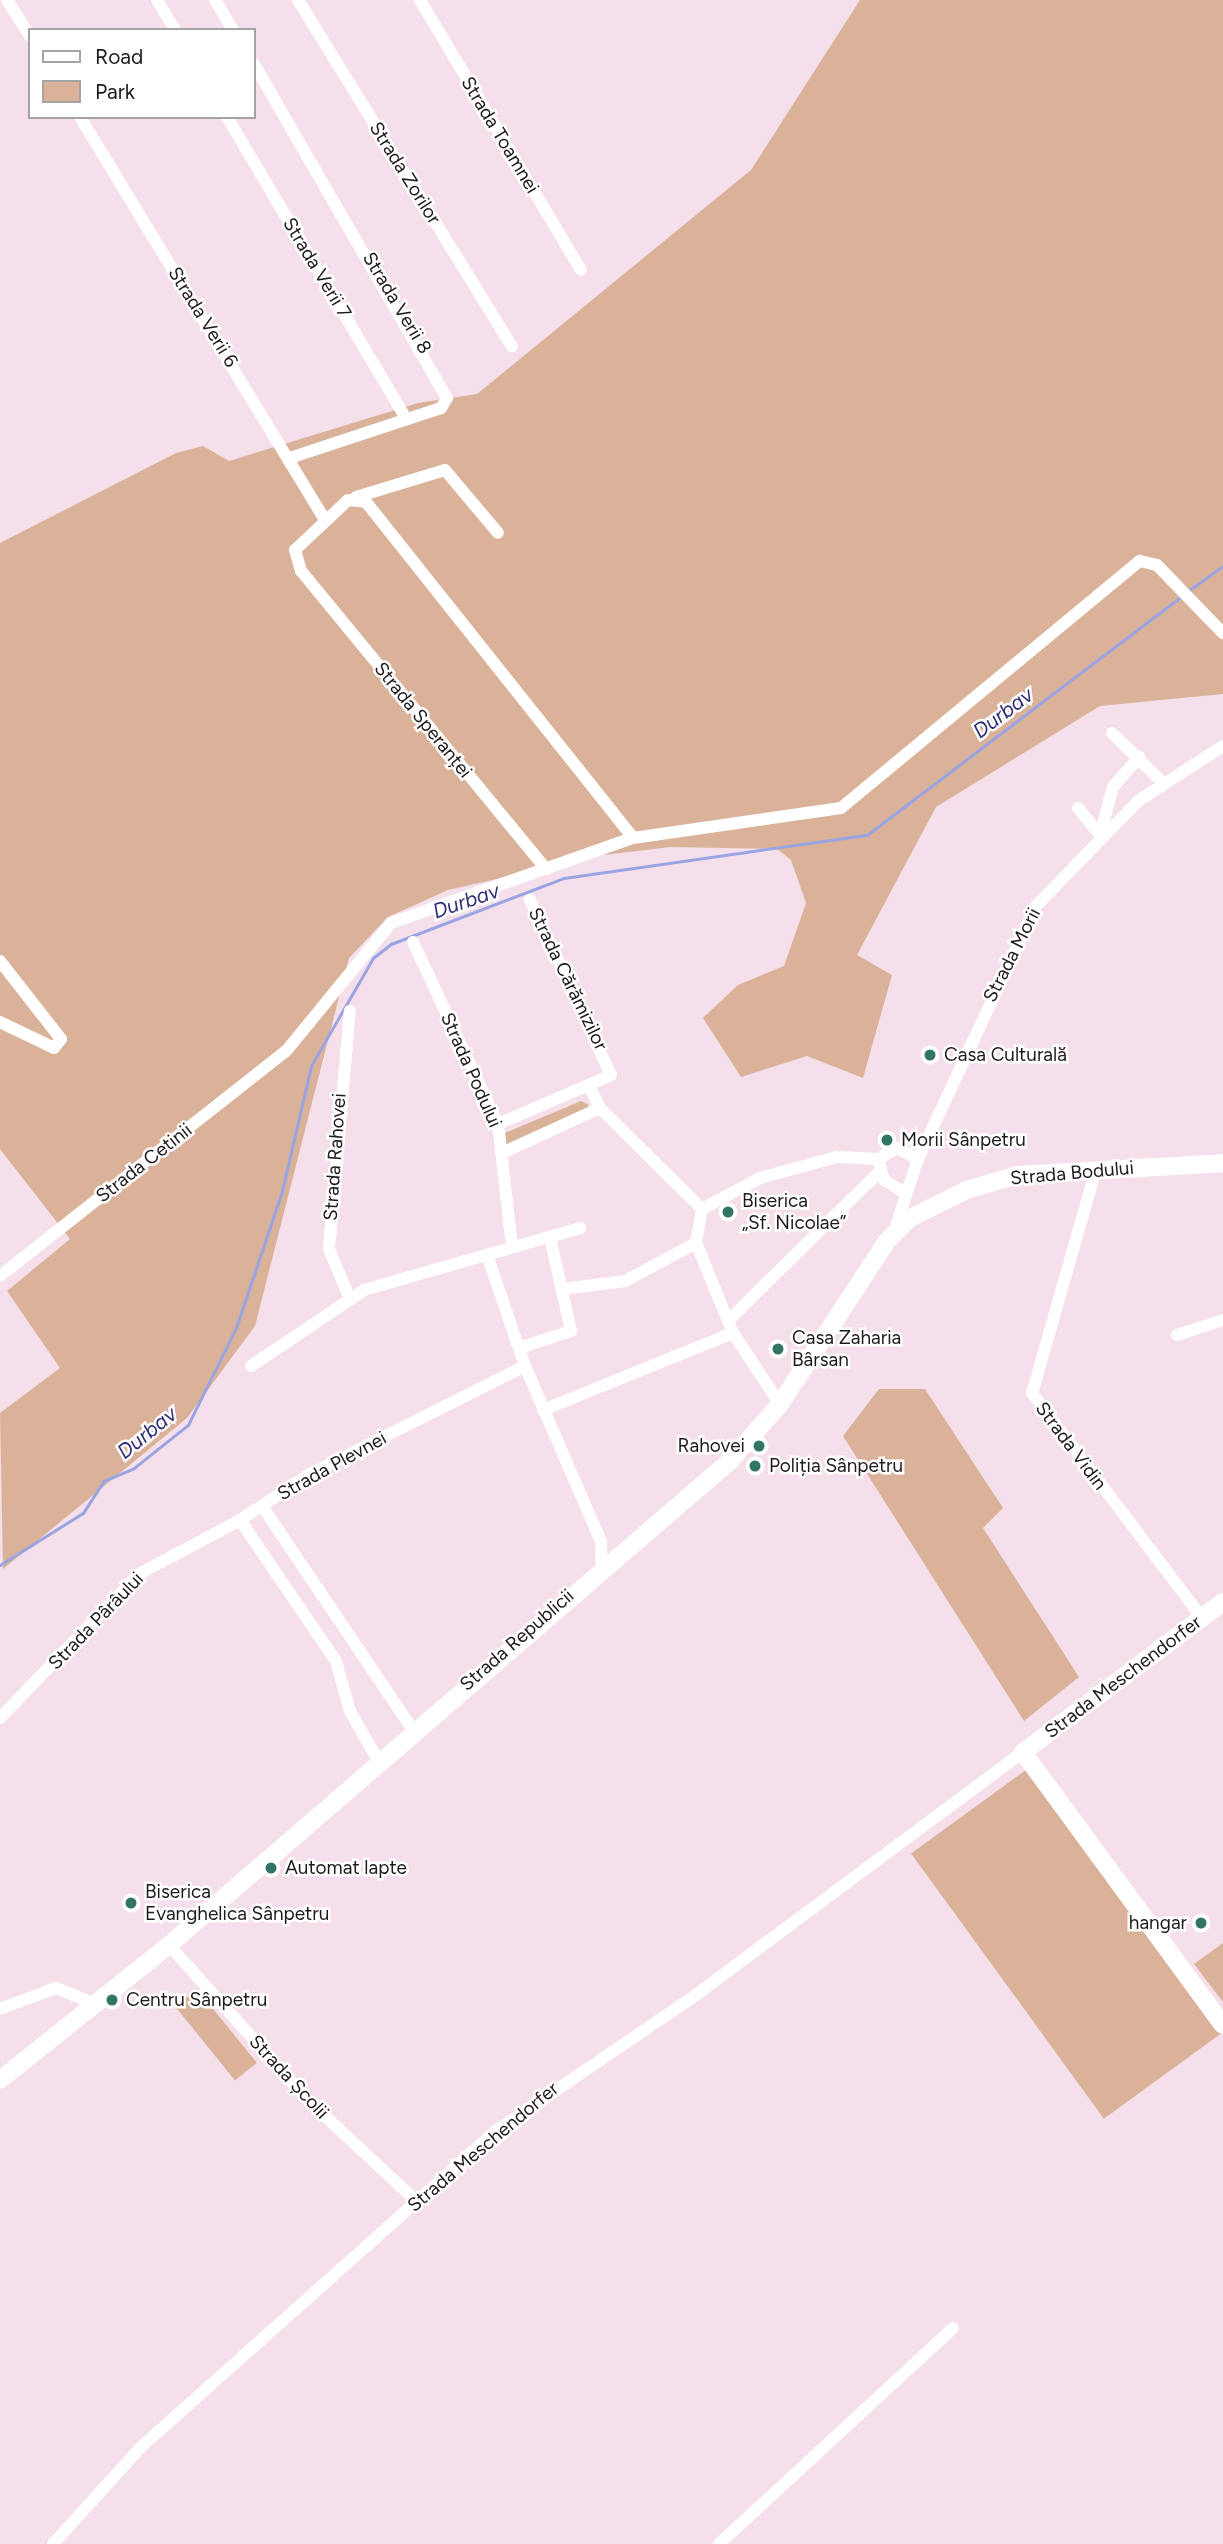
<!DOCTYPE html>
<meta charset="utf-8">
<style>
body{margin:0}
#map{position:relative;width:1223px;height:2544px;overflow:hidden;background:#f5dfea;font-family:Figtree,sans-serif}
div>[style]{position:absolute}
.green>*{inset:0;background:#dab299;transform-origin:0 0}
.stream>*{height:2.5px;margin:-1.25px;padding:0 1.25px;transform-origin:1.25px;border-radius:1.25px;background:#9ba4e3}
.minor>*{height:12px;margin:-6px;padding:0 6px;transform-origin:6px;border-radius:6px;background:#fff}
.secondary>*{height:18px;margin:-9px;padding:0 9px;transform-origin:9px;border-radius:9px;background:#fff}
.dots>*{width:19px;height:19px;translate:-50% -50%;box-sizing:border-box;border:4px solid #fff;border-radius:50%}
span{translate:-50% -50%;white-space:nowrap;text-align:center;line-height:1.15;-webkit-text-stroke:5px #fff;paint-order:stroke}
.street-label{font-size:19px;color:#1f181c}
.poi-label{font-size:19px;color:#1f181c}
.left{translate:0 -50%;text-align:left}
.right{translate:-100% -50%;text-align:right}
.water-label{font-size:21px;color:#2f3078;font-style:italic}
.legend{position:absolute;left:28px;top:28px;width:228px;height:91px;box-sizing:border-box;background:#fff;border:2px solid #a5a3a4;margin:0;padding:9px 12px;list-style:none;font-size:21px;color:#1f181c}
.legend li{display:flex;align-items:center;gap:14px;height:35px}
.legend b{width:35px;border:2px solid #a5a3a4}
</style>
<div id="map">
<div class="green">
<i style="clip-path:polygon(860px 0,1223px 0,1223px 694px,1100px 706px,936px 807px,857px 955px,892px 975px,863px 1078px,807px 1056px,741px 1077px,703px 1018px,738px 985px,784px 966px,806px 903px,791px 860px,777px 849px,671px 847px,603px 855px,448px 890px,388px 917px,349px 958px,255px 1326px,187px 1418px,3px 1569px,0 1413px,60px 1368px,7px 1291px,70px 1239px,0 1149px,0 543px,176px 453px,203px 446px,229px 461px,418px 403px,477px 394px,751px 170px)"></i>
<i style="clip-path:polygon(581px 1101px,589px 1105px,584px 1112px,507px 1147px,505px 1133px)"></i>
<i style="clip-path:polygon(879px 1389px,925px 1389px,1003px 1508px,983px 1528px,1079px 1677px,1024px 1721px,843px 1436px)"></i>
<i style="left:1030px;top:1767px;width:328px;height:147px;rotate:54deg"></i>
<i style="clip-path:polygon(1223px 1943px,1223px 2002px,1194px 1964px)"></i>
<i style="left:197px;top:1989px;width:95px;height:28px;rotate:51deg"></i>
</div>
<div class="stream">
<i style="left:1188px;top:591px;width:43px;rotate:-35.5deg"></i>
<i style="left:0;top:1565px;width:98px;rotate:-32.1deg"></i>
<i style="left:83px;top:1513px;width:38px;rotate:-57deg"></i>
<i style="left:104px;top:1481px;width:33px;rotate:-23deg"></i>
<i style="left:134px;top:1468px;width:69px;rotate:-38.5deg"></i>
<i style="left:188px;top:1425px;width:108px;rotate:-63.7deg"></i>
<i style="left:236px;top:1328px;width:145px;rotate:-71.4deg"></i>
<i style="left:282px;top:1191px;width:128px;rotate:-76.9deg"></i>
<i style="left:311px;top:1066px;width:125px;rotate:-60.1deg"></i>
<i style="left:373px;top:958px;width:23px;rotate:-38deg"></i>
<i style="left:391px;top:944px;width:185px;rotate:-20.9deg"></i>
<i style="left:564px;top:878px;width:306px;rotate:-8.1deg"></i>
<i style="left:867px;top:835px;width:393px;rotate:-37.2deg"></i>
</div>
<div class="minor">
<i style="left:7px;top:0;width:43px;rotate:57.4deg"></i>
<i style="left:157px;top:0;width:35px;rotate:59deg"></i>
<i style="left:215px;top:0;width:35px;rotate:59deg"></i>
<i style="left:298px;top:0;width:407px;rotate:58.3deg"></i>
<i style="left:420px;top:0;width:314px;rotate:59.2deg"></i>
<i style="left:254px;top:64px;width:386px;rotate:60deg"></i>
<i style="left:447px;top:398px;width:12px;rotate:121deg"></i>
<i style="left:441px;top:408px;width:159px;rotate:161.7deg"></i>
<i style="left:80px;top:117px;width:469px;rotate:58.7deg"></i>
<i style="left:227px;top:117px;width:351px;rotate:59.3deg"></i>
<i style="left:356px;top:497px;width:93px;rotate:-16.9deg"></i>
<i style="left:445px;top:470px;width:82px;rotate:49.9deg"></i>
<i style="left:1112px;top:733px;width:69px;rotate:44.4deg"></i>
<i style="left:1078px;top:808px;width:35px;rotate:51deg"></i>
<i style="left:1100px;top:835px;width:50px;rotate:-74.8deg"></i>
<i style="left:1113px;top:787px;width:40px;rotate:-49deg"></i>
<i style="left:546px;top:869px;width:386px;rotate:-129.4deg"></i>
<i style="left:301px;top:571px;width:22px;rotate:-106deg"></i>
<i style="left:295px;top:550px;width:73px;rotate:-43.3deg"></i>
<i style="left:348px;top:500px;width:18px;rotate:6deg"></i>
<i style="left:366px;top:502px;width:429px;rotate:51.5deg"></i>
<i style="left:413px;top:942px;width:201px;rotate:65deg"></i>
<i style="left:498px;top:1124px;width:123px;rotate:83.5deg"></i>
<i style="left:0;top:961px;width:99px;rotate:52deg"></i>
<i style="left:61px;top:1039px;width:11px;rotate:128deg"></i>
<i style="left:54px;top:1048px;width:60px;rotate:-154.3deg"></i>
<i style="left:589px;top:1086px;width:25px;rotate:63deg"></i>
<i style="left:600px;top:1108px;width:144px;rotate:44.7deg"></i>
<i style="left:498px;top:1124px;width:123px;rotate:-23.4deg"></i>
<i style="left:611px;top:1075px;width:193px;rotate:-114.8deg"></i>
<i style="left:504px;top:1152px;width:106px;rotate:-24.6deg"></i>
<i style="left:1096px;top:1169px;width:233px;rotate:105.9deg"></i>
<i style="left:1032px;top:1393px;width:282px;rotate:52.9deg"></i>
<i style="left:905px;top:1193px;width:25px;rotate:-148deg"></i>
<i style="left:884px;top:1180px;width:22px;rotate:-106deg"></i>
<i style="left:878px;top:1159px;width:22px;rotate:-30deg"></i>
<i style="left:897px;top:1148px;width:24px;rotate:28deg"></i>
<i style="left:894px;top:1232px;width:77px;rotate:-71.8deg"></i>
<i style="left:918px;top:1159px;width:279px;rotate:-65deg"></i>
<i style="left:1036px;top:906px;width:146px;rotate:-45.8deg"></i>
<i style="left:1138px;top:801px;width:101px;rotate:-32.9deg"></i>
<i style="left:488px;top:1258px;width:114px;rotate:71.1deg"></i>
<i style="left:525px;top:1366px;width:192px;rotate:66.6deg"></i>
<i style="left:601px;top:1542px;width:26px;rotate:88deg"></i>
<i style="left:0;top:1276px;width:365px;rotate:-38.2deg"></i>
<i style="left:287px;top:1050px;width:164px;rotate:-50.7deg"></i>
<i style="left:391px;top:923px;width:256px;rotate:-19.4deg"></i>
<i style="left:633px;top:838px;width:210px;rotate:-8.2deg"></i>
<i style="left:841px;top:808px;width:388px;rotate:-39.6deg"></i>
<i style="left:1140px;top:561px;width:17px;rotate:13deg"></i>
<i style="left:1157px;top:565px;width:95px;rotate:45.9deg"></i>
<i style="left:562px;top:1289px;width:64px;rotate:-7.2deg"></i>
<i style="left:625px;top:1281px;width:81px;rotate:-28.2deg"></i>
<i style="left:350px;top:1299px;width:54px;rotate:-112.8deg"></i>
<i style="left:329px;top:1249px;width:239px;rotate:-85deg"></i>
<i style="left:728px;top:1321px;width:212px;rotate:-44.6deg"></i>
<i style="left:1177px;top:1335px;width:48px;rotate:-18.1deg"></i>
<i style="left:519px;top:1348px;width:55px;rotate:-18.1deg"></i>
<i style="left:571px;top:1331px;width:96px;rotate:-102.6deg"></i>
<i style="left:251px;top:1366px;width:136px;rotate:-33.9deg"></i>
<i style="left:364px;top:1290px;width:225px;rotate:-16deg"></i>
<i style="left:780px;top:1404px;width:85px;rotate:-123.5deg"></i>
<i style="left:733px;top:1333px;width:97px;rotate:-112.3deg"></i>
<i style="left:696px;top:1243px;width:35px;rotate:-80deg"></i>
<i style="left:702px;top:1209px;width:66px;rotate:-28.1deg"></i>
<i style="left:760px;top:1178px;width:80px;rotate:-15.3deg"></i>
<i style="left:837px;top:1157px;width:41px;rotate:2.8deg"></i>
<i style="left:543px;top:1410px;width:205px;rotate:-22.1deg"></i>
<i style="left:262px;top:1506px;width:270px;rotate:56deg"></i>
<i style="left:240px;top:1520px;width:171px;rotate:55.8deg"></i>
<i style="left:336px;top:1661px;width:52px;rotate:74.4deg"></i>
<i style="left:350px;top:1711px;width:56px;rotate:60.3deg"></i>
<i style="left:0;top:1718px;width:200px;rotate:-46deg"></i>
<i style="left:139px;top:1574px;width:115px;rotate:-28.1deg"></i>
<i style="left:240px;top:1520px;width:84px;rotate:-33.3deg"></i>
<i style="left:310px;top:1474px;width:241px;rotate:-26.7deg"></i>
<i style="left:169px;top:1945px;width:211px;rotate:48.1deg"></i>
<i style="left:310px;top:2102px;width:145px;rotate:43deg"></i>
<i style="left:0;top:2009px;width:60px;rotate:-20.6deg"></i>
<i style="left:56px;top:1988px;width:40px;rotate:22deg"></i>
<i style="left:53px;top:2544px;width:131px;rotate:-47.8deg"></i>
<i style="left:141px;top:2447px;width:475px;rotate:-41.7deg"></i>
<i style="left:496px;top:2131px;width:233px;rotate:-34.2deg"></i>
<i style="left:689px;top:2000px;width:416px;rotate:-36.6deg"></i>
<i style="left:719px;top:2544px;width:318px;rotate:-42.7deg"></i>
</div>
<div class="secondary">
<i style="left:1223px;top:1602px;width:250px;rotate:143.1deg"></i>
<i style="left:1023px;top:1752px;width:338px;rotate:53.8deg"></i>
<i style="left:0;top:2080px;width:216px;rotate:-38.6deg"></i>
<i style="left:169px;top:1945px;width:741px;rotate:-40.79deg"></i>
<i style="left:730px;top:1461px;width:76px;rotate:-48.7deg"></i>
<i style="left:780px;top:1404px;width:195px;rotate:-56.7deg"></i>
<i style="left:887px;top:1241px;width:33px;rotate:-45deg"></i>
<i style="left:910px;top:1218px;width:64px;rotate:-26.2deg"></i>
<i style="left:967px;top:1190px;width:52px;rotate:-16.7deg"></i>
<i style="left:1017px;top:1175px;width:206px;rotate:-3.3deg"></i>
</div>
<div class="dots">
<i style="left:930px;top:1055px;background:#327465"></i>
<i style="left:887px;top:1140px;background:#327465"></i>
<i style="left:728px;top:1212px;background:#327465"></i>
<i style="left:778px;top:1349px;background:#327465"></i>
<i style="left:759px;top:1446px;background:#327465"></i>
<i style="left:755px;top:1466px;background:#327465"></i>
<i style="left:271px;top:1868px;background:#327465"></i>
<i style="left:131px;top:1903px;background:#327465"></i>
<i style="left:1201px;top:1923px;background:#327465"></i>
<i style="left:112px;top:2000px;background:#327465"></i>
</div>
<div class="street-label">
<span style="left:500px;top:135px;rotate:59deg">Strada Toamnei</span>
<span style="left:405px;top:173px;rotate:58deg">Strada Zorilor</span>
<span style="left:317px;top:268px;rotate:59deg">Strada Verii 7</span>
<span style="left:397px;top:303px;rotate:59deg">Strada Verii 8</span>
<span style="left:203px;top:317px;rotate:58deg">Strada Verii 6</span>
<span style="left:423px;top:720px;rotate:51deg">Strada Speranței</span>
<span style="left:1012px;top:955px;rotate:-63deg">Strada Morii</span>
<span style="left:568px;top:979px;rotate:64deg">Strada Cărămizilor</span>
<span style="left:471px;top:1070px;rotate:66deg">Strada Podului</span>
<span style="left:335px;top:1157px;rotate:-86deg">Strada Rahovei</span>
<span style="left:144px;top:1163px;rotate:-38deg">Strada Cetinii</span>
<span style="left:1072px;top:1173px;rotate:-5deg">Strada Bodului</span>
<span style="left:1071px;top:1446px;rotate:53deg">Strada Vidin</span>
<span style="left:332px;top:1466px;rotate:-29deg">Strada Plevnei</span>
<span style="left:96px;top:1621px;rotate:-46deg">Strada Pârâului</span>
<span style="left:517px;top:1640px;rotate:-41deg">Strada Republicii</span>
<span style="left:1123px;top:1677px;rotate:-37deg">Strada Meschendorfer</span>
<span style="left:289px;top:2077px;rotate:47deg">Strada Școlii</span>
<span style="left:483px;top:2147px;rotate:-40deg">Strada Meschendorfer</span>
</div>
<div class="poi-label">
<span class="left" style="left:944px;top:1055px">Casa Culturală</span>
<span class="left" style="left:901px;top:1140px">Morii Sânpetru</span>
<span class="left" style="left:742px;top:1212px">Biserica<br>„Sf. Nicolae”</span>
<span class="left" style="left:792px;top:1349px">Casa Zaharia<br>Bârsan</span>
<span class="right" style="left:745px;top:1446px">Rahovei</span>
<span class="left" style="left:769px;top:1466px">Poliția Sânpetru</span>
<span class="left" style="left:285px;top:1868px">Automat lapte</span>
<span class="left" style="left:145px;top:1903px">Biserica<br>Evanghelica Sânpetru</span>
<span class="right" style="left:1187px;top:1923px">hangar</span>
<span class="left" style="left:126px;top:2000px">Centru Sânpetru</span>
</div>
<div class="water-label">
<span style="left:1003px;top:713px;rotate:-37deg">Durbav</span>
<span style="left:466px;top:901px;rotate:-19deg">Durbav</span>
<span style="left:147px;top:1433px;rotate:-39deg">Durbav</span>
</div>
<ul class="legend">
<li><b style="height:9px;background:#fff"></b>Road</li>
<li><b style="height:19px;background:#dab299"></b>Park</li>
</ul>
</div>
